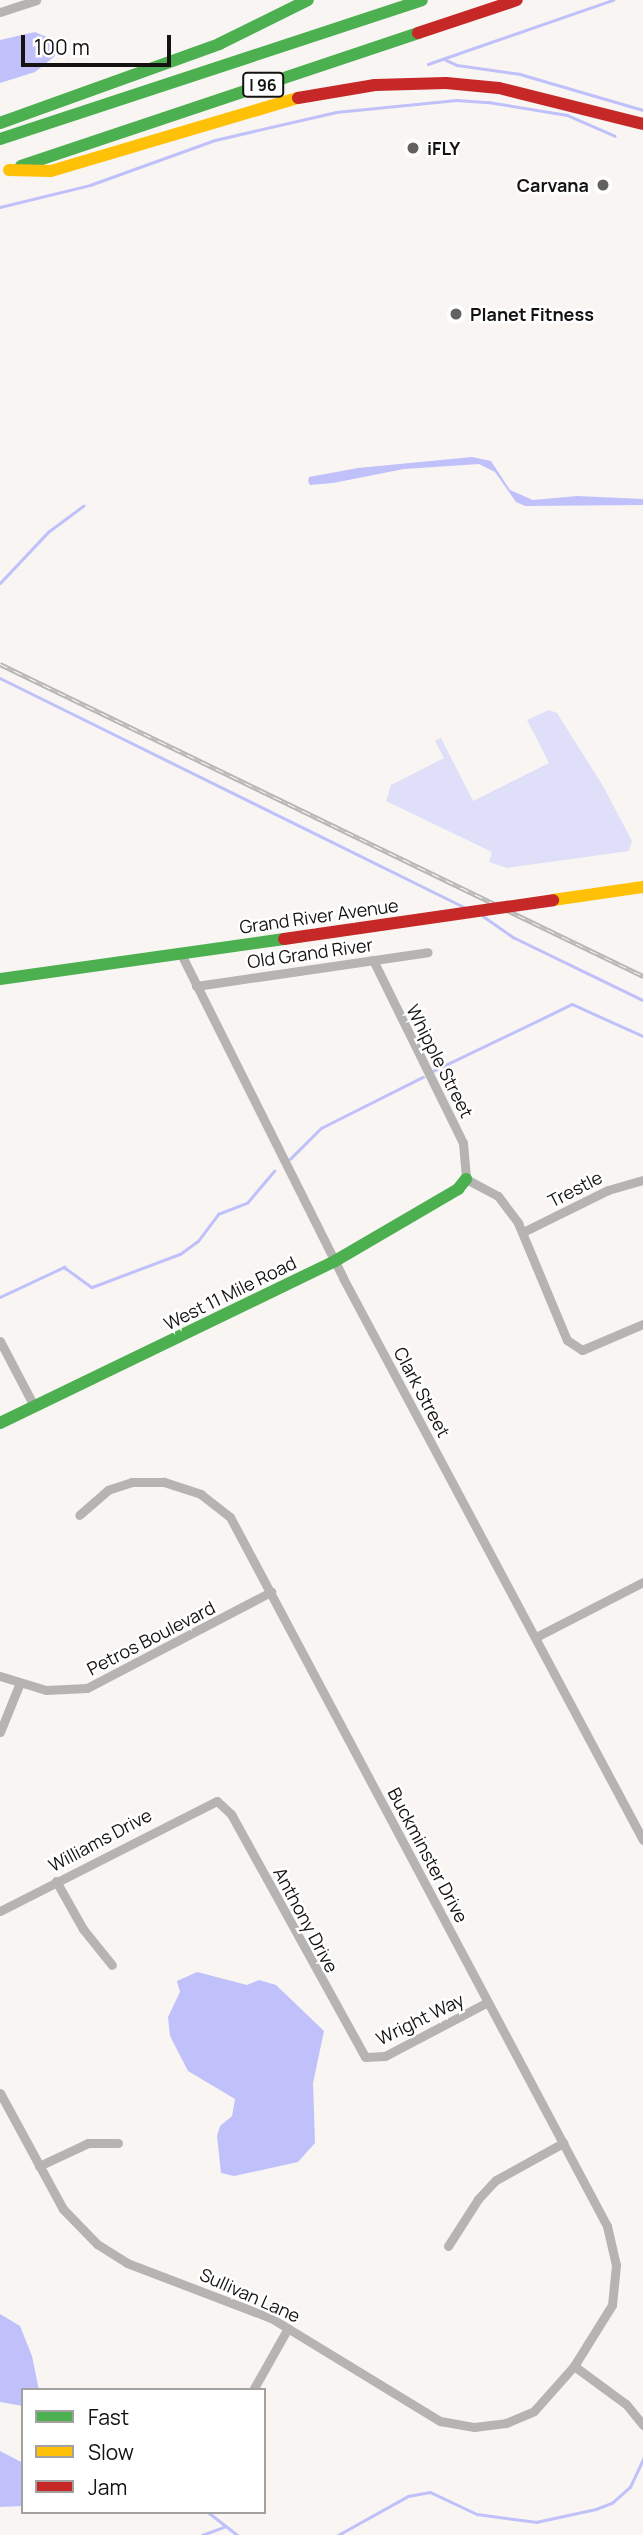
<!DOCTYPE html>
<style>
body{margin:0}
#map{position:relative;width:643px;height:2535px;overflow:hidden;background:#f8f5f2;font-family:Manrope,sans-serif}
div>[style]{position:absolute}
.green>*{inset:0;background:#dfdff9}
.water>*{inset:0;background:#c0c0fa}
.stream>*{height:2.5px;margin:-1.25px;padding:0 1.25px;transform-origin:1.25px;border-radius:1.25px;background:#c0c0fa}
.street>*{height:9px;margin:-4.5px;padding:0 4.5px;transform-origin:4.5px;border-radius:4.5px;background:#b6b4b3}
.fast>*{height:12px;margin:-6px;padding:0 6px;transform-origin:6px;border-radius:6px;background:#4caf50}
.slow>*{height:12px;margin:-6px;padding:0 6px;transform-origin:6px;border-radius:6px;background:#ffc107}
.jam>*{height:12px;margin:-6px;padding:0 6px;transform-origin:6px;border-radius:6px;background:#c62828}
.rail>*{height:5px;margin-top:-2.5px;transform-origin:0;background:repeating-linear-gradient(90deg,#fff 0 8px,#b8b7b6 0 16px);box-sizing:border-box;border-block:2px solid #b8b7b6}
.slow-bridge>*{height:12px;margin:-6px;padding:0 6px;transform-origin:6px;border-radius:6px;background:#ffc107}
.jam-bridge>*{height:12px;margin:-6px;padding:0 6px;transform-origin:6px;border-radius:6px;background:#c62828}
.dots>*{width:19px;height:19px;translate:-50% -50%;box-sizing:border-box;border:4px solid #fff;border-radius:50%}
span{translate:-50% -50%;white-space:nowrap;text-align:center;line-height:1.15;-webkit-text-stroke:5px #fff;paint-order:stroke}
.shield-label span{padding:2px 5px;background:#fff;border:2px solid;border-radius:5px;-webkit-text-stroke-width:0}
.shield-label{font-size:16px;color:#151312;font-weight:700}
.poi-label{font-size:18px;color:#151312;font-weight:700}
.left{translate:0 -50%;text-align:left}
.right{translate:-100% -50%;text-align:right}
.street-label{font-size:18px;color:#151312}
.legend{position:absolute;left:21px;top:2388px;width:245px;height:126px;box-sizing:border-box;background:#fff;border:2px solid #a1a1a0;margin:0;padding:9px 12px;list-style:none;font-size:21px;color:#151312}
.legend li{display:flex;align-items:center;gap:14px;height:35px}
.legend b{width:35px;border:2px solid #a1a1a0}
.scale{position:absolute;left:21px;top:35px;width:150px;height:32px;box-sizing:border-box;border:4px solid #151312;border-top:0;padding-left:9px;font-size:21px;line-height:24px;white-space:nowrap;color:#151312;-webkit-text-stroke:5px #fff;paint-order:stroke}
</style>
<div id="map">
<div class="green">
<i style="clip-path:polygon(549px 710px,557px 713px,603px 786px,632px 841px,629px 851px,507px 868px,489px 862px,492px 852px,386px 801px,391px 785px,444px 758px,435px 741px,441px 738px,473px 801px,549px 763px,527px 720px)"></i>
</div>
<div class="water">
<i style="clip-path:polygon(35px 32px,54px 40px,55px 56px,35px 72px,0 83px,0 40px)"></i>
<i style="clip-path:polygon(472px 457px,491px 461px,510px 490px,533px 500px,577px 496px,643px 499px,643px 505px,525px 506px,516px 502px,495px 472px,479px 464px,404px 469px,333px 483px,310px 485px,308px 481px,309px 477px,358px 468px)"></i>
<i style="clip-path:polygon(197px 1972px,247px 1985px,259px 1980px,276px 1985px,324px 2031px,313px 2083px,315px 2143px,298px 2162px,234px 2176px,221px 2173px,217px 2136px,220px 2126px,232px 2116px,235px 2099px,188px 2071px,170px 2036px,168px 2017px,180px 1992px,177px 1981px)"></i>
<i style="clip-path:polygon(0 2314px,20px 2326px,32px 2356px,39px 2390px,23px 2390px,23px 2406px,0 2402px)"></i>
<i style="clip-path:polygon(0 2451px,23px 2463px,23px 2506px,0 2507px)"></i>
</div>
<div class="stream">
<i style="left:444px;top:59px;width:14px;rotate:25deg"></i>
<i style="left:457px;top:65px;width:64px;rotate:8.1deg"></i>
<i style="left:520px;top:74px;width:128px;rotate:16.3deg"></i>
<i style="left:428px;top:64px;width:196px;rotate:-19.1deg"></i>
<i style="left:0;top:207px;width:93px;rotate:-13.7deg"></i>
<i style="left:90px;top:185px;width:133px;rotate:-19.8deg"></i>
<i style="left:215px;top:140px;width:124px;rotate:-13deg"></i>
<i style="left:336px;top:112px;width:121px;rotate:-5.7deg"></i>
<i style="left:456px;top:100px;width:32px;rotate:4deg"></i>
<i style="left:488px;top:102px;width:80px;rotate:9.3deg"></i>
<i style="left:567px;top:115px;width:52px;rotate:23.6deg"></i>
<i style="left:0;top:583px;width:70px;rotate:-46.7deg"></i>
<i style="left:48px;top:532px;width:44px;rotate:-36.6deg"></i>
<i style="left:0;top:678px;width:517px;rotate:26.27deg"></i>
<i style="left:483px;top:916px;width:37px;rotate:35deg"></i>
<i style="left:513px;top:937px;width:144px;rotate:25.9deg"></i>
<i style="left:433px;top:1071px;width:154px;rotate:-25.7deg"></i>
<i style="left:572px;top:1004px;width:78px;rotate:24.3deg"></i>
<i style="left:290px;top:1159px;width:44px;rotate:-45deg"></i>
<i style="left:321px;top:1128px;width:114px;rotate:-26.6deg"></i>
<i style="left:0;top:1297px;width:71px;rotate:-25.1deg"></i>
<i style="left:64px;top:1267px;width:34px;rotate:36deg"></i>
<i style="left:92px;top:1287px;width:94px;rotate:-20.6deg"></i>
<i style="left:180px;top:1254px;width:22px;rotate:-36deg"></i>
<i style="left:198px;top:1241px;width:34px;rotate:-53deg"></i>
<i style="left:218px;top:1214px;width:31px;rotate:-21deg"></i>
<i style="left:247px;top:1203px;width:42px;rotate:-49.8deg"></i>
<i style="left:208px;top:2512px;width:37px;rotate:38deg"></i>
<i style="left:202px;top:2535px;width:23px;rotate:-20deg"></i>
<i style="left:338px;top:2535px;width:80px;rotate:-29.1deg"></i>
<i style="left:408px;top:2496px;width:22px;rotate:-10deg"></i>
<i style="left:430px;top:2492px;width:52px;rotate:25.1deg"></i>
<i style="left:477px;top:2514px;width:60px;rotate:7.7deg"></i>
<i style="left:536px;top:2522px;width:61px;rotate:-12.2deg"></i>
<i style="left:596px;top:2509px;width:17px;rotate:-21deg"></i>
<i style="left:612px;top:2503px;width:24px;rotate:-42deg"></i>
<i style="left:630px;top:2487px;width:31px;rotate:-65deg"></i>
</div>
<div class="street">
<i style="left:0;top:12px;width:38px;rotate:-18deg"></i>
<i style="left:181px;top:954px;width:362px;rotate:63.4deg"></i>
<i style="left:343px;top:1278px;width:637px;rotate:61.91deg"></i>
<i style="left:373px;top:960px;width:204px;rotate:63.8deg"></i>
<i style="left:463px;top:1143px;width:36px;rotate:85deg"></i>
<i style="left:466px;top:1179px;width:36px;rotate:28deg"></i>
<i style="left:498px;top:1196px;width:34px;rotate:53deg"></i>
<i style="left:518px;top:1223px;width:127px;rotate:67.3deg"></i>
<i style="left:567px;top:1340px;width:18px;rotate:34deg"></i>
<i style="left:582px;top:1350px;width:66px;rotate:-23.1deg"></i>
<i style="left:196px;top:986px;width:234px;rotate:-8.3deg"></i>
<i style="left:523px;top:1232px;width:95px;rotate:-26.3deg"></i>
<i style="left:608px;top:1190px;width:36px;rotate:-16deg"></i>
<i style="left:0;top:1341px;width:73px;rotate:62.4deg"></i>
<i style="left:536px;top:1637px;width:120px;rotate:-27.2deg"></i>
<i style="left:0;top:1676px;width:48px;rotate:16.9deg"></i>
<i style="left:46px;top:1690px;width:41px;rotate:-2.8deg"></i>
<i style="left:87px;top:1688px;width:208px;rotate:-27.6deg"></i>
<i style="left:0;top:1732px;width:51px;rotate:-68deg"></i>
<i style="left:56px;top:1881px;width:55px;rotate:60.6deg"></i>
<i style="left:83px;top:1929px;width:46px;rotate:51.1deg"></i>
<i style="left:0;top:1911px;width:243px;rotate:-26.9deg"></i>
<i style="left:217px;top:1801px;width:19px;rotate:43deg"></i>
<i style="left:231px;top:1814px;width:277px;rotate:61.1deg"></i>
<i style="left:365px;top:2057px;width:20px;rotate:-3deg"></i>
<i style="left:385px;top:2056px;width:116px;rotate:-27.7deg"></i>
<i style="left:0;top:2093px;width:132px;rotate:61.5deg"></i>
<i style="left:63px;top:2209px;width:49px;rotate:45.8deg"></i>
<i style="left:97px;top:2244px;width:36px;rotate:32deg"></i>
<i style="left:127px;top:2263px;width:154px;rotate:20.9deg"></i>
<i style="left:271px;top:2318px;width:198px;rotate:31.4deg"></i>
<i style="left:440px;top:2421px;width:35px;rotate:10deg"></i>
<i style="left:474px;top:2427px;width:32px;rotate:-7deg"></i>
<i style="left:506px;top:2423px;width:30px;rotate:-23deg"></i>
<i style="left:534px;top:2411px;width:60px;rotate:-48.4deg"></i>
<i style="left:574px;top:2366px;width:72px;rotate:-58.1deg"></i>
<i style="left:612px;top:2305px;width:40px;rotate:-84.3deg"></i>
<i style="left:616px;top:2265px;width:40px;rotate:-103deg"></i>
<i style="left:607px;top:2226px;width:803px;rotate:-118deg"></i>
<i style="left:230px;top:1517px;width:37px;rotate:-142deg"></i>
<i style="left:201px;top:1494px;width:40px;rotate:-162deg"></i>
<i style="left:163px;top:1482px;width:31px;rotate:180deg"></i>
<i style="left:132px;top:1482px;width:25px;rotate:162deg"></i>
<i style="left:108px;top:1490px;width:38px;rotate:139deg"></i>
<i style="left:39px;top:2166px;width:54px;rotate:-25.1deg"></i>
<i style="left:88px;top:2143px;width:30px"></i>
<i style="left:448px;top:2246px;width:56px;rotate:-57.4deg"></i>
<i style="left:478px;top:2199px;width:26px;rotate:-47deg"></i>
<i style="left:496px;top:2180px;width:77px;rotate:-28.9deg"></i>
<i style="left:574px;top:2366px;width:64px;rotate:36.2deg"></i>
<i style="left:626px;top:2404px;width:27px;rotate:51deg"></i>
<i style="left:253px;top:2390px;width:71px;rotate:-60.6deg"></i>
</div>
<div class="fast">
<i style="left:0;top:123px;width:233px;rotate:-19.8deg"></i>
<i style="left:219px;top:44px;width:99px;rotate:-26.3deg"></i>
<i style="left:0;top:139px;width:444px;rotate:-18.2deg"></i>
<i style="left:21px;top:166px;width:419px;rotate:-18.5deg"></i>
<i style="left:0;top:979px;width:287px;rotate:-8deg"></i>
<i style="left:0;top:1423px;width:372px;rotate:-25.8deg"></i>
<i style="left:335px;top:1261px;width:143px;rotate:-30.3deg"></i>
<i style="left:458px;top:1189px;width:13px;rotate:-51deg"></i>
</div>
<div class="slow">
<i style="left:9px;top:170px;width:42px;rotate:1.4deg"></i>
<i style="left:51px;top:171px;width:258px;rotate:-16.5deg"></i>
</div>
<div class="jam">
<i style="left:418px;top:33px;width:104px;rotate:-18.4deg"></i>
<i style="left:298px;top:98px;width:78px;rotate:-9.6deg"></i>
<i style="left:375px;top:85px;width:71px;rotate:-1.6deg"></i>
<i style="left:446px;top:83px;width:53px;rotate:5.4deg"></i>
<i style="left:499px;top:88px;width:148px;rotate:14deg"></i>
</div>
<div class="rail">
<i style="left:0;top:664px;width:715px;rotate:25.88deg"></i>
</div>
<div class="slow-bridge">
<i style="left:553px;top:900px;width:91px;rotate:-8.2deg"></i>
</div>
<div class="jam-bridge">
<i style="left:284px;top:939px;width:272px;rotate:-8.2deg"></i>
</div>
<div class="dots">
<i style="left:413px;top:148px;background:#646260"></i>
<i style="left:603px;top:185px;background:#646260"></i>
<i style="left:456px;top:314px;background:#646260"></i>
</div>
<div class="shield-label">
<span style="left:263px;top:85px">I 96</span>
</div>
<div class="poi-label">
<span class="left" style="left:427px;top:148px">iFLY</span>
<span class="right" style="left:589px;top:185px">Carvana</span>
<span class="left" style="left:470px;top:314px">Planet Fitness</span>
</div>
<div class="street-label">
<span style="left:319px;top:916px;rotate:-8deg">Grand River Avenue</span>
<span style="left:310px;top:953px;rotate:-8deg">Old Grand River</span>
<span style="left:440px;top:1061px;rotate:63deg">Whipple Street</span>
<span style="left:575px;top:1189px;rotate:-27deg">Trestle</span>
<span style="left:230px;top:1293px;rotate:-26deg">West 11 Mile Road</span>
<span style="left:422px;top:1392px;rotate:62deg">Clark Street</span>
<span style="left:151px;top:1638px;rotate:-27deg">Petros Boulevard</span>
<span style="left:100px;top:1840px;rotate:-28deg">Williams Drive</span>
<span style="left:428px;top:1855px;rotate:62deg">Buckminster Drive</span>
<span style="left:306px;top:1920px;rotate:62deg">Anthony Drive</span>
<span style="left:420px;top:2019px;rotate:-26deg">Wright Way</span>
<span style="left:250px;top:2295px;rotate:24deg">Sullivan Lane</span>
</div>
<ul class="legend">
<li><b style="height:9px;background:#4caf50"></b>Fast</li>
<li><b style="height:9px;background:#ffc107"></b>Slow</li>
<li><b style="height:9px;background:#c62828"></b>Jam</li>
</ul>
<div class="scale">100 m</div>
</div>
